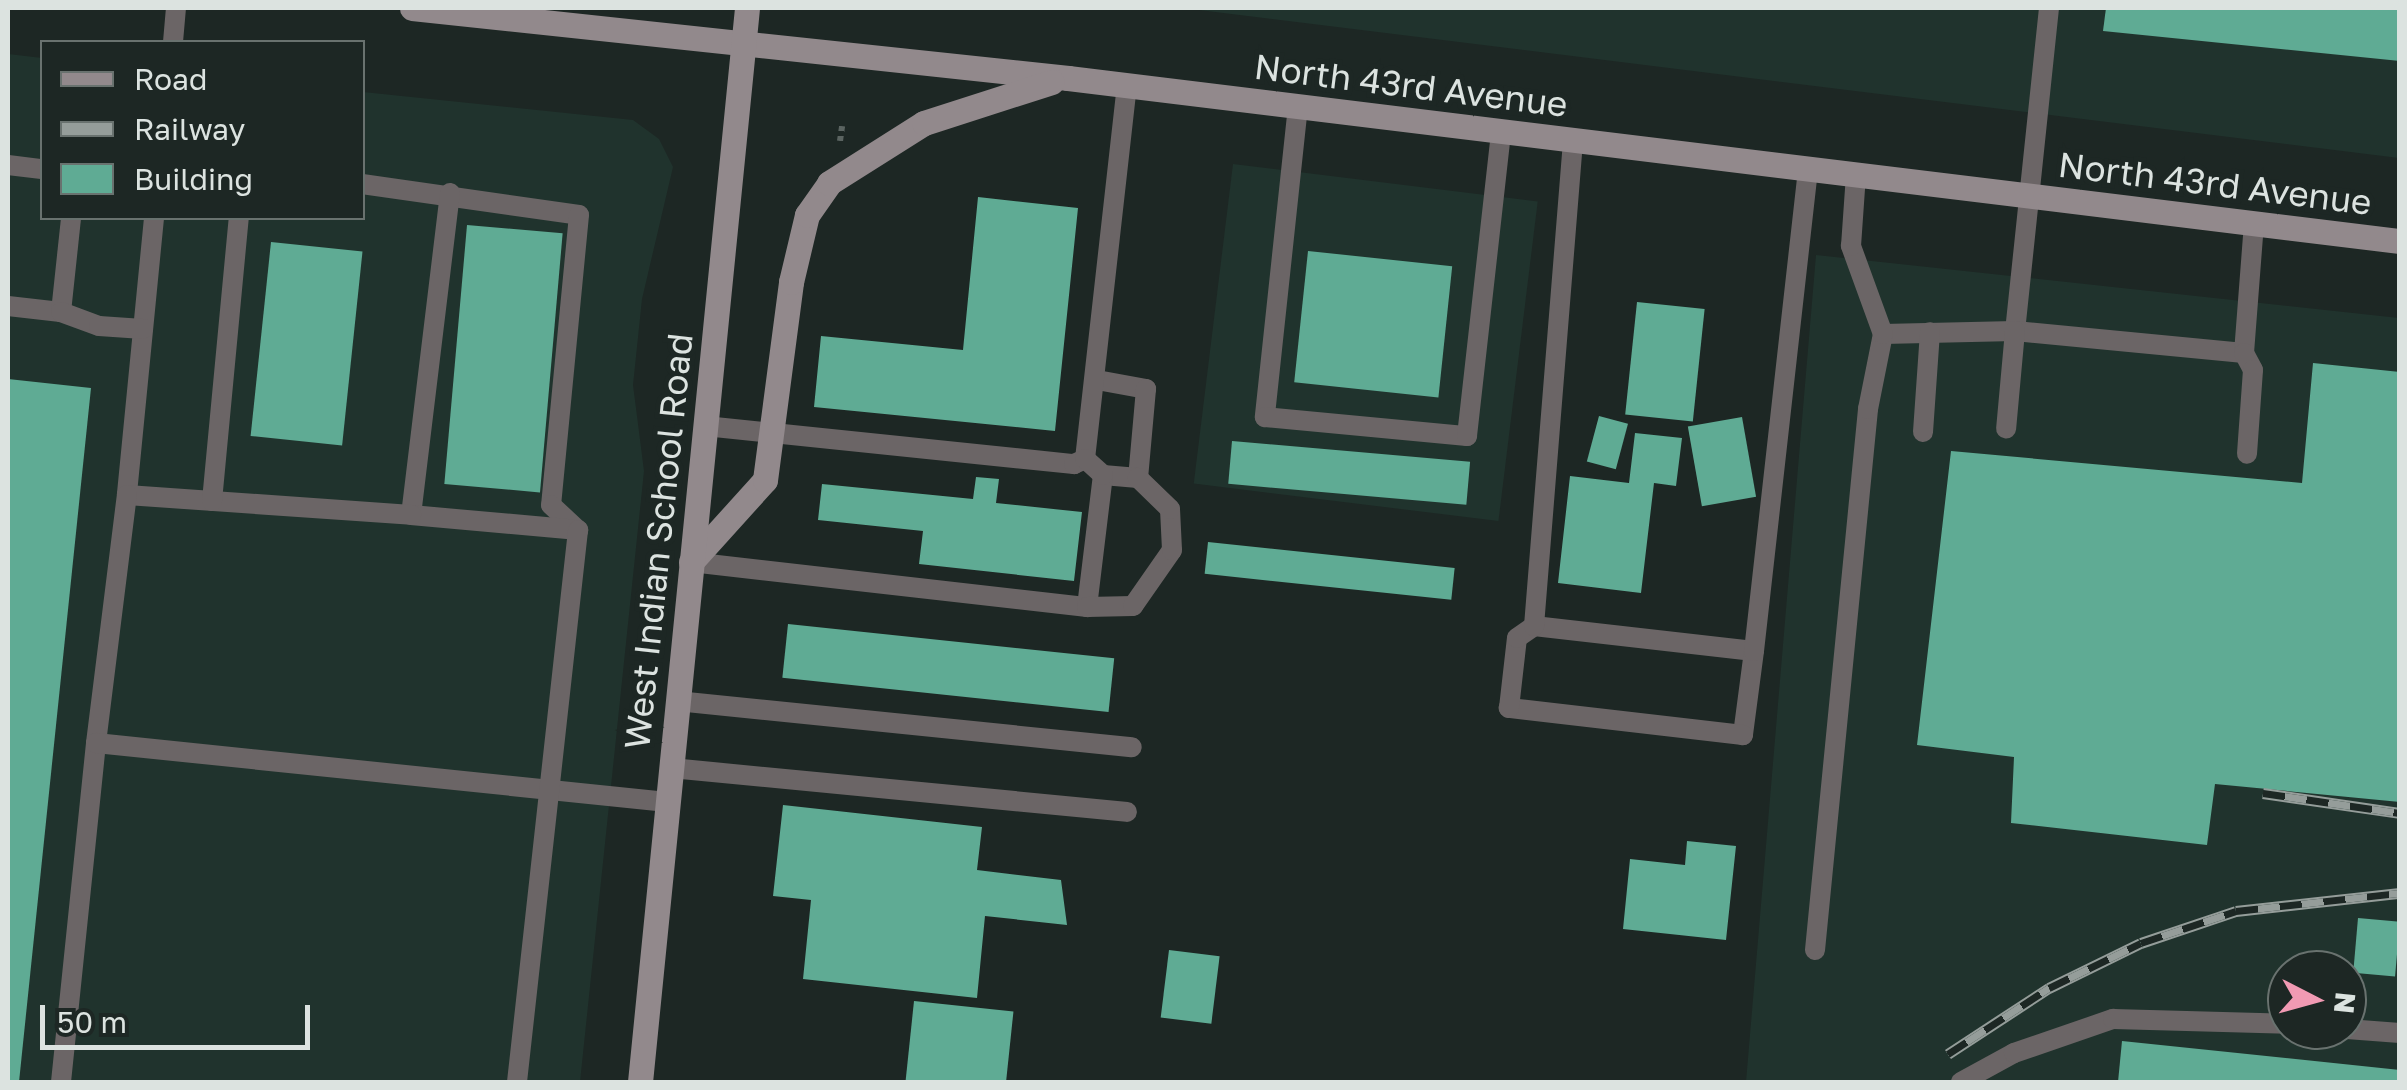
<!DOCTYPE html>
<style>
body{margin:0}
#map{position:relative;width:2407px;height:1090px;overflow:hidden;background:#1d2724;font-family:"Golos Text",sans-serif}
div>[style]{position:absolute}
.built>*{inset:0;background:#20332d;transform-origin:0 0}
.building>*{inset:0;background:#5fab94;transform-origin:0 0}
.path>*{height:6px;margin-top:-3px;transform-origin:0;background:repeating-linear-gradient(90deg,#5b6461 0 5px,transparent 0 10px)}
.lane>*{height:20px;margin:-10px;padding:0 10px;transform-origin:10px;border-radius:10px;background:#6b6566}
.secondary>*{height:25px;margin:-12.5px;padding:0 12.5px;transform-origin:12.5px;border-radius:12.5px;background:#92898c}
.rail>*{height:11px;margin-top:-5.5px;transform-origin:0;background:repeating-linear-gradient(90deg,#1d2724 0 22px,#959d9a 0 44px);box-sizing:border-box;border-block:2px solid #959d9a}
span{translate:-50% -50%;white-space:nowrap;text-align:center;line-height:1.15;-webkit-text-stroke:10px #1d2724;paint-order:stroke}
.street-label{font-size:35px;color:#dce3e0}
.frame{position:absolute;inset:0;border:10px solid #dce3e0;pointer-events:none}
.legend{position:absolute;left:40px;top:40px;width:325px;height:180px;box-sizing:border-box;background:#1d2724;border:2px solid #69726f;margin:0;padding:12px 18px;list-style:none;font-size:30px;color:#dce3e0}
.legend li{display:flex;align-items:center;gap:20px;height:50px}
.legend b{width:50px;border:2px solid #69726f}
.north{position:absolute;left:2267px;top:950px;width:100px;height:100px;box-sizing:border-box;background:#1d2724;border:2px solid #69726f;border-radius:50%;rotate:96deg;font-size:28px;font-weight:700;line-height:40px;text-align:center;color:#dce3e0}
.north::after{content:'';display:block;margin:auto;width:35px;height:45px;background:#f19ab3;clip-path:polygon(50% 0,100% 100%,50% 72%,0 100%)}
.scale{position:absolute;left:40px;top:1005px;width:270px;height:45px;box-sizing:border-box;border:5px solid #dce3e0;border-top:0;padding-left:12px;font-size:30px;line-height:35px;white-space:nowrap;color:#dce3e0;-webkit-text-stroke:8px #1d2724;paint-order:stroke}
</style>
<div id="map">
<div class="built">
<i style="clip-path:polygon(1183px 8px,2399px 8px,2399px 158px)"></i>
<i style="clip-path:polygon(8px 54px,42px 58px,42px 218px,362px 218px,363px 92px,633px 120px,659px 139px,673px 167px,642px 299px,633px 385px,644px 471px,580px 1082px,8px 1082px)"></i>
<i style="left:1233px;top:164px;width:307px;height:322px;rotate:7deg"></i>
<i style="clip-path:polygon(evenodd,1816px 255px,2399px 318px,2399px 1082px,1746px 1082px,1816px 255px,2287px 970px,2347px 970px,2347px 1030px,2287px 1030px,2287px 970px)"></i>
</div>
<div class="building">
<i style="clip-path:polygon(2106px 8px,2400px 8px,2400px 61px,2103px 31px)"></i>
<i style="clip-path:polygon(978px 197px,1078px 208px,1055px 431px,814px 407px,821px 336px,963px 350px)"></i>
<i style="left:467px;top:225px;width:96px;height:260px;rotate:5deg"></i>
<i style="left:271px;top:242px;width:92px;height:195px;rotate:6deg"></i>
<i style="left:1308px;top:251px;width:145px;height:132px;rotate:6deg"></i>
<i style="left:1637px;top:302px;width:68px;height:113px;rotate:6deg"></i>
<i style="clip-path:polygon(2313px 363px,2400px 372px,2400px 802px,2215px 784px,2207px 845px,2011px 823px,2014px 757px,1917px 745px,1951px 451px,2302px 483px)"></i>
<i style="clip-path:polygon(8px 379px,91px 388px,19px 1082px,8px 1082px)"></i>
<i style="left:1599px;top:416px;width:30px;height:47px;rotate:15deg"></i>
<i style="left:1742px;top:417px;width:81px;height:55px;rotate:80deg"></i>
<i style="clip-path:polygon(1635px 433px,1682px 438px,1676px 486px,1654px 483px,1641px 593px,1558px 583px,1570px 476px,1629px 483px)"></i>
<i style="left:1232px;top:441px;width:239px;height:43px;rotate:5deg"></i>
<i style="clip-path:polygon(976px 477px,999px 479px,996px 503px,1082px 512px,1074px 581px,919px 564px,923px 531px,818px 520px,822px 484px,973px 499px)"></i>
<i style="left:1208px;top:542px;width:248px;height:32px;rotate:6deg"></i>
<i style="left:788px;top:624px;width:328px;height:54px;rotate:6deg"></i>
<i style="clip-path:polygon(783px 805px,982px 827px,977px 870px,1061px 880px,1067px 925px,985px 916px,977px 998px,803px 979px,811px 900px,773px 896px)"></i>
<i style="clip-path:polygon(1687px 841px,1736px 846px,1726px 940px,1623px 929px,1630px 859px,1685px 865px)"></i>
<i style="left:2358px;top:918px;width:42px;height:55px;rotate:5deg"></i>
<i style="left:1169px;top:950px;width:51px;height:68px;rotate:7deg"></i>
<i style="left:914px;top:1001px;width:100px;height:81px;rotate:6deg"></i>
<i style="clip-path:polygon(2122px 1041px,2400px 1070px,2400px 1082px,2118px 1082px)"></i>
</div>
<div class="path">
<i style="left:840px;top:141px;width:15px;rotate:-82deg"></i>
</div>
<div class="lane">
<i style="left:2049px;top:8px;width:325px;rotate:96deg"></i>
<i style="left:2015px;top:331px;width:230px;rotate:5.5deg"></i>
<i style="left:2244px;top:353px;width:130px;rotate:-85.6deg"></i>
<i style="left:173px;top:42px;width:34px;rotate:-85deg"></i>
<i style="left:1298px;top:106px;width:313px;rotate:96.1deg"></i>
<i style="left:1265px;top:417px;width:203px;rotate:5.4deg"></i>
<i style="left:1467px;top:436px;width:307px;rotate:-83.6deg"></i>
<i style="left:8px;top:165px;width:34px;rotate:7deg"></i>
<i style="left:362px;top:184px;width:219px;rotate:8.1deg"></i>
<i style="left:579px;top:215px;width:291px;rotate:95.5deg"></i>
<i style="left:551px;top:505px;width:37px;rotate:43deg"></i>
<i style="left:450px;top:193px;width:324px;rotate:96.9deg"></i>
<i style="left:411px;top:515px;width:168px;rotate:5.1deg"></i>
<i style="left:154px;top:218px;width:278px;rotate:95.6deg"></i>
<i style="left:127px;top:495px;width:285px;rotate:4deg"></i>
<i style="left:8px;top:306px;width:53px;rotate:6.5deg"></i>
<i style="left:61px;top:312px;width:95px;rotate:-83.9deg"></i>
<i style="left:61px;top:312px;width:40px;rotate:20.2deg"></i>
<i style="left:99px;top:326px;width:44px;rotate:3.9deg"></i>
<i style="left:1883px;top:334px;width:132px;rotate:-1.3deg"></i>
<i style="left:2015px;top:331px;width:98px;rotate:95.2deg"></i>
<i style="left:2244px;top:353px;width:19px;rotate:62deg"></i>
<i style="left:2253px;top:370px;width:84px;rotate:94.1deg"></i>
<i style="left:1097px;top:380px;width:50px;rotate:10.4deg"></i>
<i style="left:1146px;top:389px;width:89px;rotate:95.1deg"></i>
<i style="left:1138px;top:478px;width:35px;rotate:-175deg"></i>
<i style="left:705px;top:426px;width:371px;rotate:5.9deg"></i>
<i style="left:1074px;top:464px;width:12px;rotate:-24deg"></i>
<i style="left:1085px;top:459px;width:376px;rotate:-83.6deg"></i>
<i style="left:1923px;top:432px;width:100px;rotate:-86deg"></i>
<i style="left:212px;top:501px;width:284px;rotate:-84.6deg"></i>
<i style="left:691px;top:562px;width:399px;rotate:6.5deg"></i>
<i style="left:1087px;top:607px;width:133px;rotate:-83.1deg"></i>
<i style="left:1103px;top:475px;width:24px;rotate:-138deg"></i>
<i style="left:1087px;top:607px;width:46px;rotate:-1.2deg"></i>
<i style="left:1133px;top:606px;width:68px;rotate:-55.1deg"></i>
<i style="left:1172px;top:550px;width:41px;rotate:-92.8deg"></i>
<i style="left:1170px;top:509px;width:45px;rotate:-135.9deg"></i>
<i style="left:1534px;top:626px;width:221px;rotate:6.5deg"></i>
<i style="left:1754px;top:651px;width:85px;rotate:97.5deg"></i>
<i style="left:1743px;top:735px;width:236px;rotate:-173.4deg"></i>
<i style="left:1509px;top:708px;width:70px;rotate:-83.5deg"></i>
<i style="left:1517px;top:638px;width:21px;rotate:-35deg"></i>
<i style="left:1534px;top:626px;width:488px;rotate:-85.4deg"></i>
<i style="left:1754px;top:651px;width:485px;rotate:-83.6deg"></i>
<i style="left:677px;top:701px;width:457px;rotate:5.8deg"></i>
<i style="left:96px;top:743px;width:250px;rotate:-82.9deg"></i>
<i style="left:671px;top:768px;width:458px;rotate:5.5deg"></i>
<i style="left:1815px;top:950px;width:544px;rotate:-84.4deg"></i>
<i style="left:1868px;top:409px;width:76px;rotate:-78.7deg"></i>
<i style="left:1883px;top:334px;width:94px;rotate:-110deg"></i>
<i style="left:1851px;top:246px;width:71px;rotate:-86deg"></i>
<i style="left:2347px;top:1029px;width:53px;rotate:4.3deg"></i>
<i style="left:61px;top:1082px;width:341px;rotate:-84.1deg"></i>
<i style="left:96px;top:743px;width:574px;rotate:5.9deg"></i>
<i style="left:517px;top:1082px;width:555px;rotate:-83.69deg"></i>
<i style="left:1961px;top:1082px;width:60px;rotate:-28.7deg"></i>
<i style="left:2014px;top:1053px;width:105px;rotate:-19deg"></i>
<i style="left:2113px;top:1019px;width:174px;rotate:1.6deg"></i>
</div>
<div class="secondary">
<i style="left:412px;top:8px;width:660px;rotate:6.09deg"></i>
<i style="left:1068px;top:78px;width:1342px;rotate:6.98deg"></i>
<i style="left:691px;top:562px;width:110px;rotate:-47.9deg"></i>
<i style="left:765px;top:480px;width:200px;rotate:-82.5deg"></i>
<i style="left:791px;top:282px;width:69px;rotate:-76.6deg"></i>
<i style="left:807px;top:215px;width:39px;rotate:-55deg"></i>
<i style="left:829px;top:183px;width:112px;rotate:-32.3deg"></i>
<i style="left:924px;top:123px;width:134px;rotate:-17.8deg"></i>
<i style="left:640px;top:1082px;width:1079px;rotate:-84.31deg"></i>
</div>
<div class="rail">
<i style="left:2263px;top:793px;width:138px;rotate:8.3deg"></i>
<i style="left:1948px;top:1054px;width:121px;rotate:-33.2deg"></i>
<i style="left:2049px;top:988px;width:102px;rotate:-26.1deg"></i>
<i style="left:2141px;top:943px;width:100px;rotate:-18.6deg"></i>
<i style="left:2236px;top:911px;width:165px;rotate:-6.3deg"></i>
</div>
<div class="street-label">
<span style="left:1411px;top:85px;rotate:7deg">North 43rd Avenue</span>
<span style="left:2215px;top:183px;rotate:7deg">North 43rd Avenue</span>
<span style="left:658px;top:541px;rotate:-84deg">West Indian School Road</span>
</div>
<div class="frame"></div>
<ul class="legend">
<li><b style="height:12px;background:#92898c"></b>Road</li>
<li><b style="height:12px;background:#959d9a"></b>Railway</li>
<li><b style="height:28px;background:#5fab94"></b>Building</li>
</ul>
<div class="north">N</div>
<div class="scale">50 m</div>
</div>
